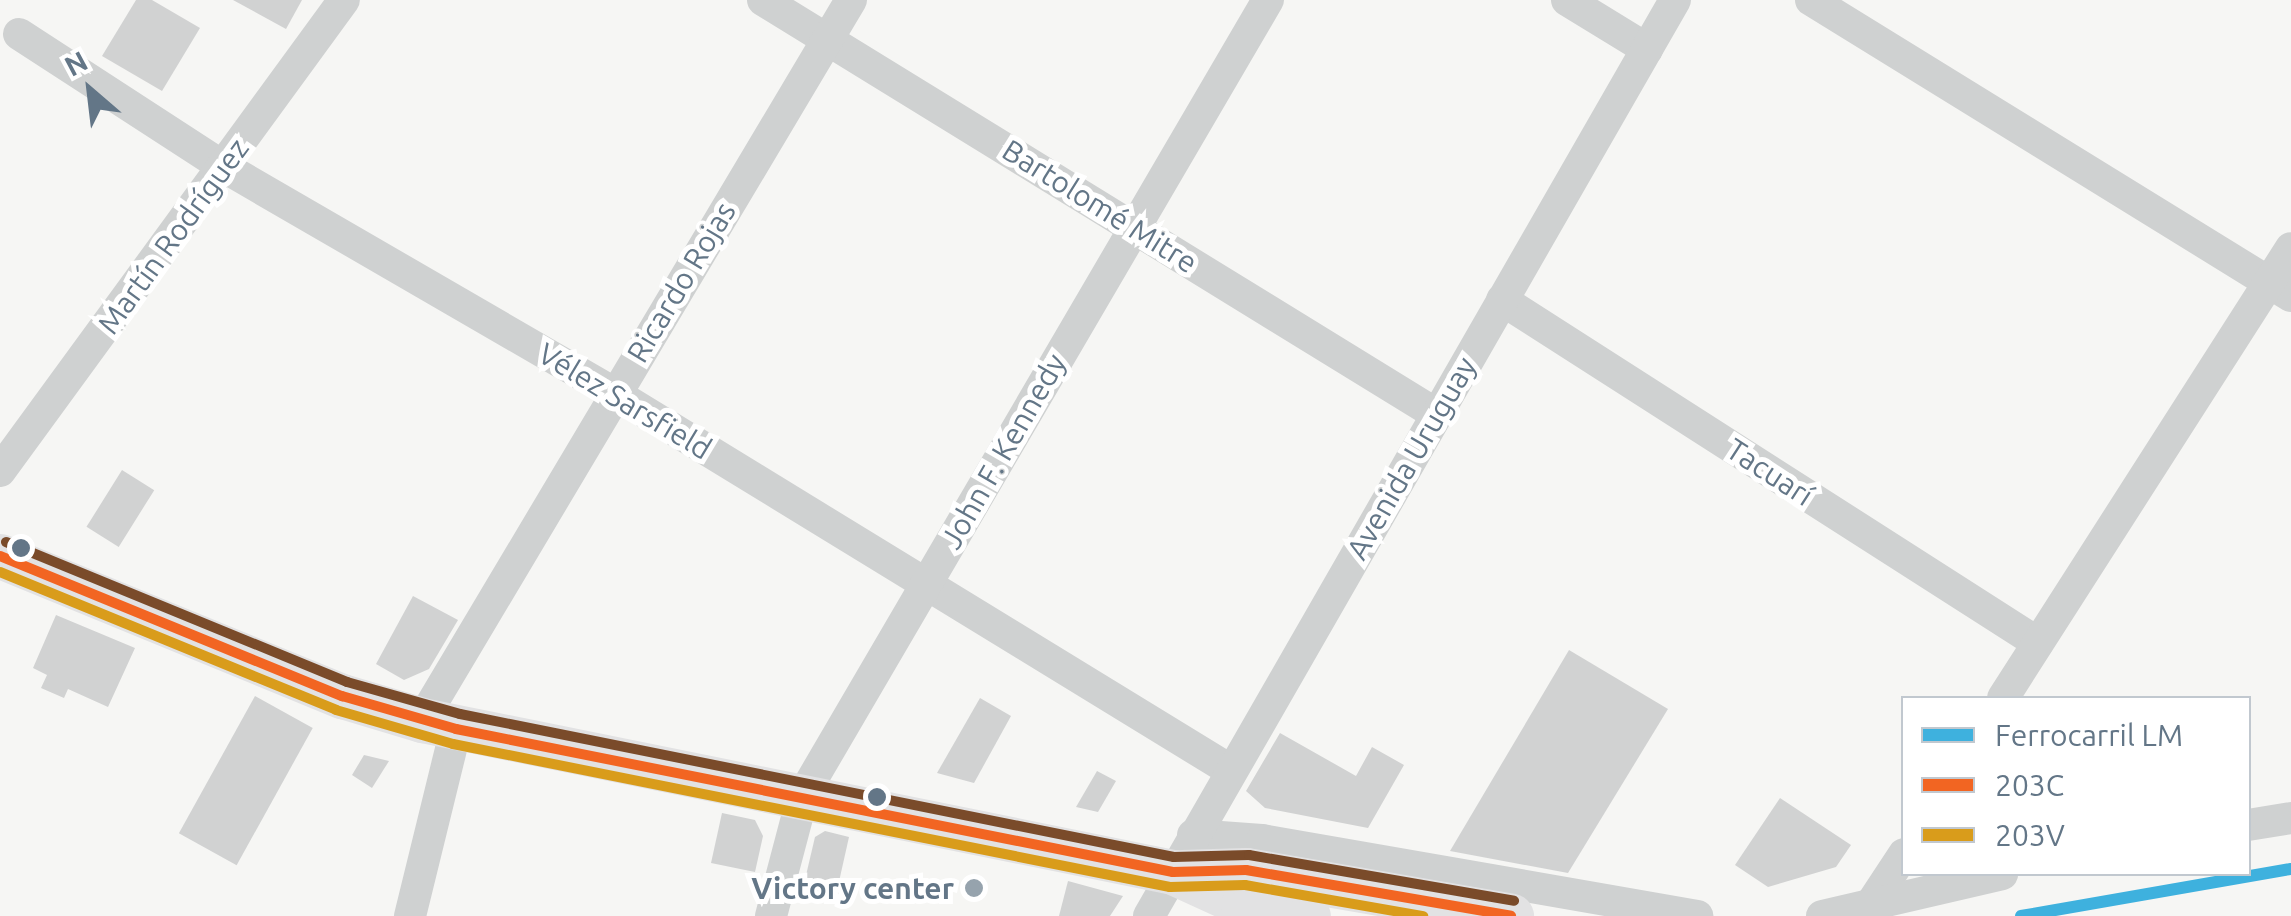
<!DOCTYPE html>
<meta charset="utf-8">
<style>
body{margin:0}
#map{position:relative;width:2291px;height:916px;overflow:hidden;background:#f6f6f4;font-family:Ubuntu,sans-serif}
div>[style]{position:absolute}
.building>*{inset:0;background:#d1d2d2;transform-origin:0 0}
.minor>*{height:32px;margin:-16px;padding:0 16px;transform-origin:16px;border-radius:16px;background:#cfd1d1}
.secondary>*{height:45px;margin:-22.5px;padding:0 22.5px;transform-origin:22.5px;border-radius:22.5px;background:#e2e2e3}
.bus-1>*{height:10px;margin:-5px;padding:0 5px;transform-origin:5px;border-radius:5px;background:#f26522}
.bus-2>*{height:10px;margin:-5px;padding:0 5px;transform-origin:5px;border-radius:5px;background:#d99c1b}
.bus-3>*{height:10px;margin:-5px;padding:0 5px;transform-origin:5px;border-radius:5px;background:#7a4b2a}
.rail-1>*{height:12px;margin:-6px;padding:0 6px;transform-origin:6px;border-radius:6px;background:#3eb1de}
.dots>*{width:28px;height:28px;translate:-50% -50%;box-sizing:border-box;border:5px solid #fff;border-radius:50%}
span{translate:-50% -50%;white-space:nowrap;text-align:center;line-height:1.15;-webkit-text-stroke:10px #fff;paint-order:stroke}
.street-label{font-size:30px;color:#637687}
.poi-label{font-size:30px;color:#637687;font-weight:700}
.right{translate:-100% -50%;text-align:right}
.legend{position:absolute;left:1901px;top:696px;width:350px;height:180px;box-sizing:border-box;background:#fff;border:2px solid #c1c8cf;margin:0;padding:12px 18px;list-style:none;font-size:30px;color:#637687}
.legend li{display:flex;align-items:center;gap:20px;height:50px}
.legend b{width:50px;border:2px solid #c1c8cf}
.north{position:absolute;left:40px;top:40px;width:100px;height:100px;-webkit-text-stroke:8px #fff;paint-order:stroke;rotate:332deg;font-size:28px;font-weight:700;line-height:40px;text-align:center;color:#637687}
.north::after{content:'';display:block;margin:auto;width:35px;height:45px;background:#637687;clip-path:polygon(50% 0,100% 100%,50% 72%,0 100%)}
</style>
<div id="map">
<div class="building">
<i style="clip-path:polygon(136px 0,152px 0,200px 28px,162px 91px,102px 56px)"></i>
<i style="clip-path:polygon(233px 0,302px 0,286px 29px)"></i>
<i style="left:122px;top:470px;width:38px;height:67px;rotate:32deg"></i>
<i style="clip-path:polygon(413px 596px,458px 620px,429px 669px,404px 680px,376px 664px)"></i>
<i style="clip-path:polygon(56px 615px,135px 648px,108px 707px,68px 689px,64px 698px,41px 688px,47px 675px,33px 668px)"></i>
<i style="clip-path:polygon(1569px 650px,1668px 709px,1568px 873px,1450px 851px)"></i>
<i style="left:255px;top:696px;width:66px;height:157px;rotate:29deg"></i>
<i style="clip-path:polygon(980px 698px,1011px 716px,974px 783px,937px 773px)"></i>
<i style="clip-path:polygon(1280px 733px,1356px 776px,1372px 747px,1404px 765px,1368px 828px,1265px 808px,1246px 791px)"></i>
<i style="clip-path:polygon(364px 755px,389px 761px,372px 788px,352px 775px)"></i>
<i style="clip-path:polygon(1097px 771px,1116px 781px,1098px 812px,1076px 807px)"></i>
<i style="clip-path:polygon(1780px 798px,1851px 845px,1836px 867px,1768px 887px,1735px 865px)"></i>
<i style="clip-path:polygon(722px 813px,755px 820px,763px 836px,755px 872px,711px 863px)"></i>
<i style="clip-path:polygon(825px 831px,849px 837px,836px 895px,803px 888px,815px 837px)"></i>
<i style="clip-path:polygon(1068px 881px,1123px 896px,1110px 916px,1059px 916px)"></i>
</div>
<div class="minor">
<i style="left:763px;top:0;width:790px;rotate:31.6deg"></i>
<i style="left:1567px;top:0;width:94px;rotate:31.5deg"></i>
<i style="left:1811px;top:0;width:564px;rotate:31.66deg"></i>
<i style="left:19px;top:34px;width:244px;rotate:33deg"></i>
<i style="left:224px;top:167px;width:451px;rotate:30.1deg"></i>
<i style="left:614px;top:393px;width:722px;rotate:31.47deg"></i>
<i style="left:1502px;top:300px;width:636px;rotate:32.62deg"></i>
<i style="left:0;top:471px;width:583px;rotate:-53.86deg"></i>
<i style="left:2003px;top:698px;width:534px;rotate:-57.38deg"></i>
<i style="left:422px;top:720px;width:838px;rotate:-59.21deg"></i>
<i style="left:2248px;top:825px;width:44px;rotate:-9.2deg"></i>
<i style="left:1193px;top:835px;width:69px;rotate:4.1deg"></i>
<i style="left:1262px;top:840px;width:442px;rotate:9.9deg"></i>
<i style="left:1873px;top:901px;width:56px;rotate:-56.6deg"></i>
<i style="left:410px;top:916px;width:193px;rotate:-76.2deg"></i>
<i style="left:771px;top:916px;width:125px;rotate:-75.2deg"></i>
<i style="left:803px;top:795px;width:921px;rotate:-59.68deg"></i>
<i style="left:1149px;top:916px;width:1056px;rotate:-60.13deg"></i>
<i style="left:1822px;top:916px;width:185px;rotate:-13.1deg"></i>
</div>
<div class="secondary">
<i style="left:0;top:556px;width:370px;rotate:22.3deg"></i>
<i style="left:342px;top:696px;width:84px;rotate:16.7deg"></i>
<i style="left:422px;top:720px;width:766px;rotate:11.44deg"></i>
<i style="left:1173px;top:872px;width:77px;rotate:24.6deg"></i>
<i style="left:1243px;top:904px;width:66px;rotate:10.5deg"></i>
<i style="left:1182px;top:872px;width:64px;rotate:-1.8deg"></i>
<i style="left:1246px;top:870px;width:269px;rotate:9.8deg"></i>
</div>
<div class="bus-1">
<i style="left:0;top:556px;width:370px;rotate:22.3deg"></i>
<i style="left:342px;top:696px;width:119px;rotate:16.1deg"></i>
<i style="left:456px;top:729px;width:731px;rotate:11.28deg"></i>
<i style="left:1173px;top:872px;width:73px;rotate:-1.6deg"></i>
<i style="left:1246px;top:870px;width:269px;rotate:9.8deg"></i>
</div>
<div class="bus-2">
<i style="left:0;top:572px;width:363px;rotate:22.3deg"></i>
<i style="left:336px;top:710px;width:122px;rotate:16.2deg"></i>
<i style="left:453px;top:744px;width:731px;rotate:11.28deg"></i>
<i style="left:1170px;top:887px;width:75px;rotate:-1.5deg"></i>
<i style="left:1245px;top:885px;width:181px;rotate:9.9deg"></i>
</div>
<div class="bus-3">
<i style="left:6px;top:542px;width:369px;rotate:22.3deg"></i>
<i style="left:347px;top:682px;width:117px;rotate:15.8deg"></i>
<i style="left:460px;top:714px;width:728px;rotate:11.33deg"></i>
<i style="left:1174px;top:857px;width:75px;rotate:-1.5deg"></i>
<i style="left:1249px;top:855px;width:269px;rotate:9.8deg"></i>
</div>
<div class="rail-1">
<i style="left:2021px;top:916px;width:274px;rotate:-9.9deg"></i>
</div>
<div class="dots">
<i style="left:21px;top:548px;background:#637687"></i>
<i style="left:877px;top:797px;background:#637687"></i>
<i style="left:974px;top:888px;background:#96a3ad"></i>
</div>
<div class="street-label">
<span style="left:1100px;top:206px;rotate:32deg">Bartolomé Mitre</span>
<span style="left:173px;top:236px;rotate:-54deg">Martín Rodríguez</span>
<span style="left:681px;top:282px;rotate:-59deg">Ricardo Rojas</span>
<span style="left:625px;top:401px;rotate:31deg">Vélez Sarsfield</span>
<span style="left:1003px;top:451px;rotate:-60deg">John F. Kennedy</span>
<span style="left:1411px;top:458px;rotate:-60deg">Avenida Uruguay</span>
<span style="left:1770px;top:472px;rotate:33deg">Tacuarí</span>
</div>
<div class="poi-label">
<span class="right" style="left:954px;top:888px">Victory center</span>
</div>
<ul class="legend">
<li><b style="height:12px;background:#3eb1de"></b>Ferrocarril LM</li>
<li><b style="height:12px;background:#f26522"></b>203C</li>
<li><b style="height:12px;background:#d99c1b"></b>203V</li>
</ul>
<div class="north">N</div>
</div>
